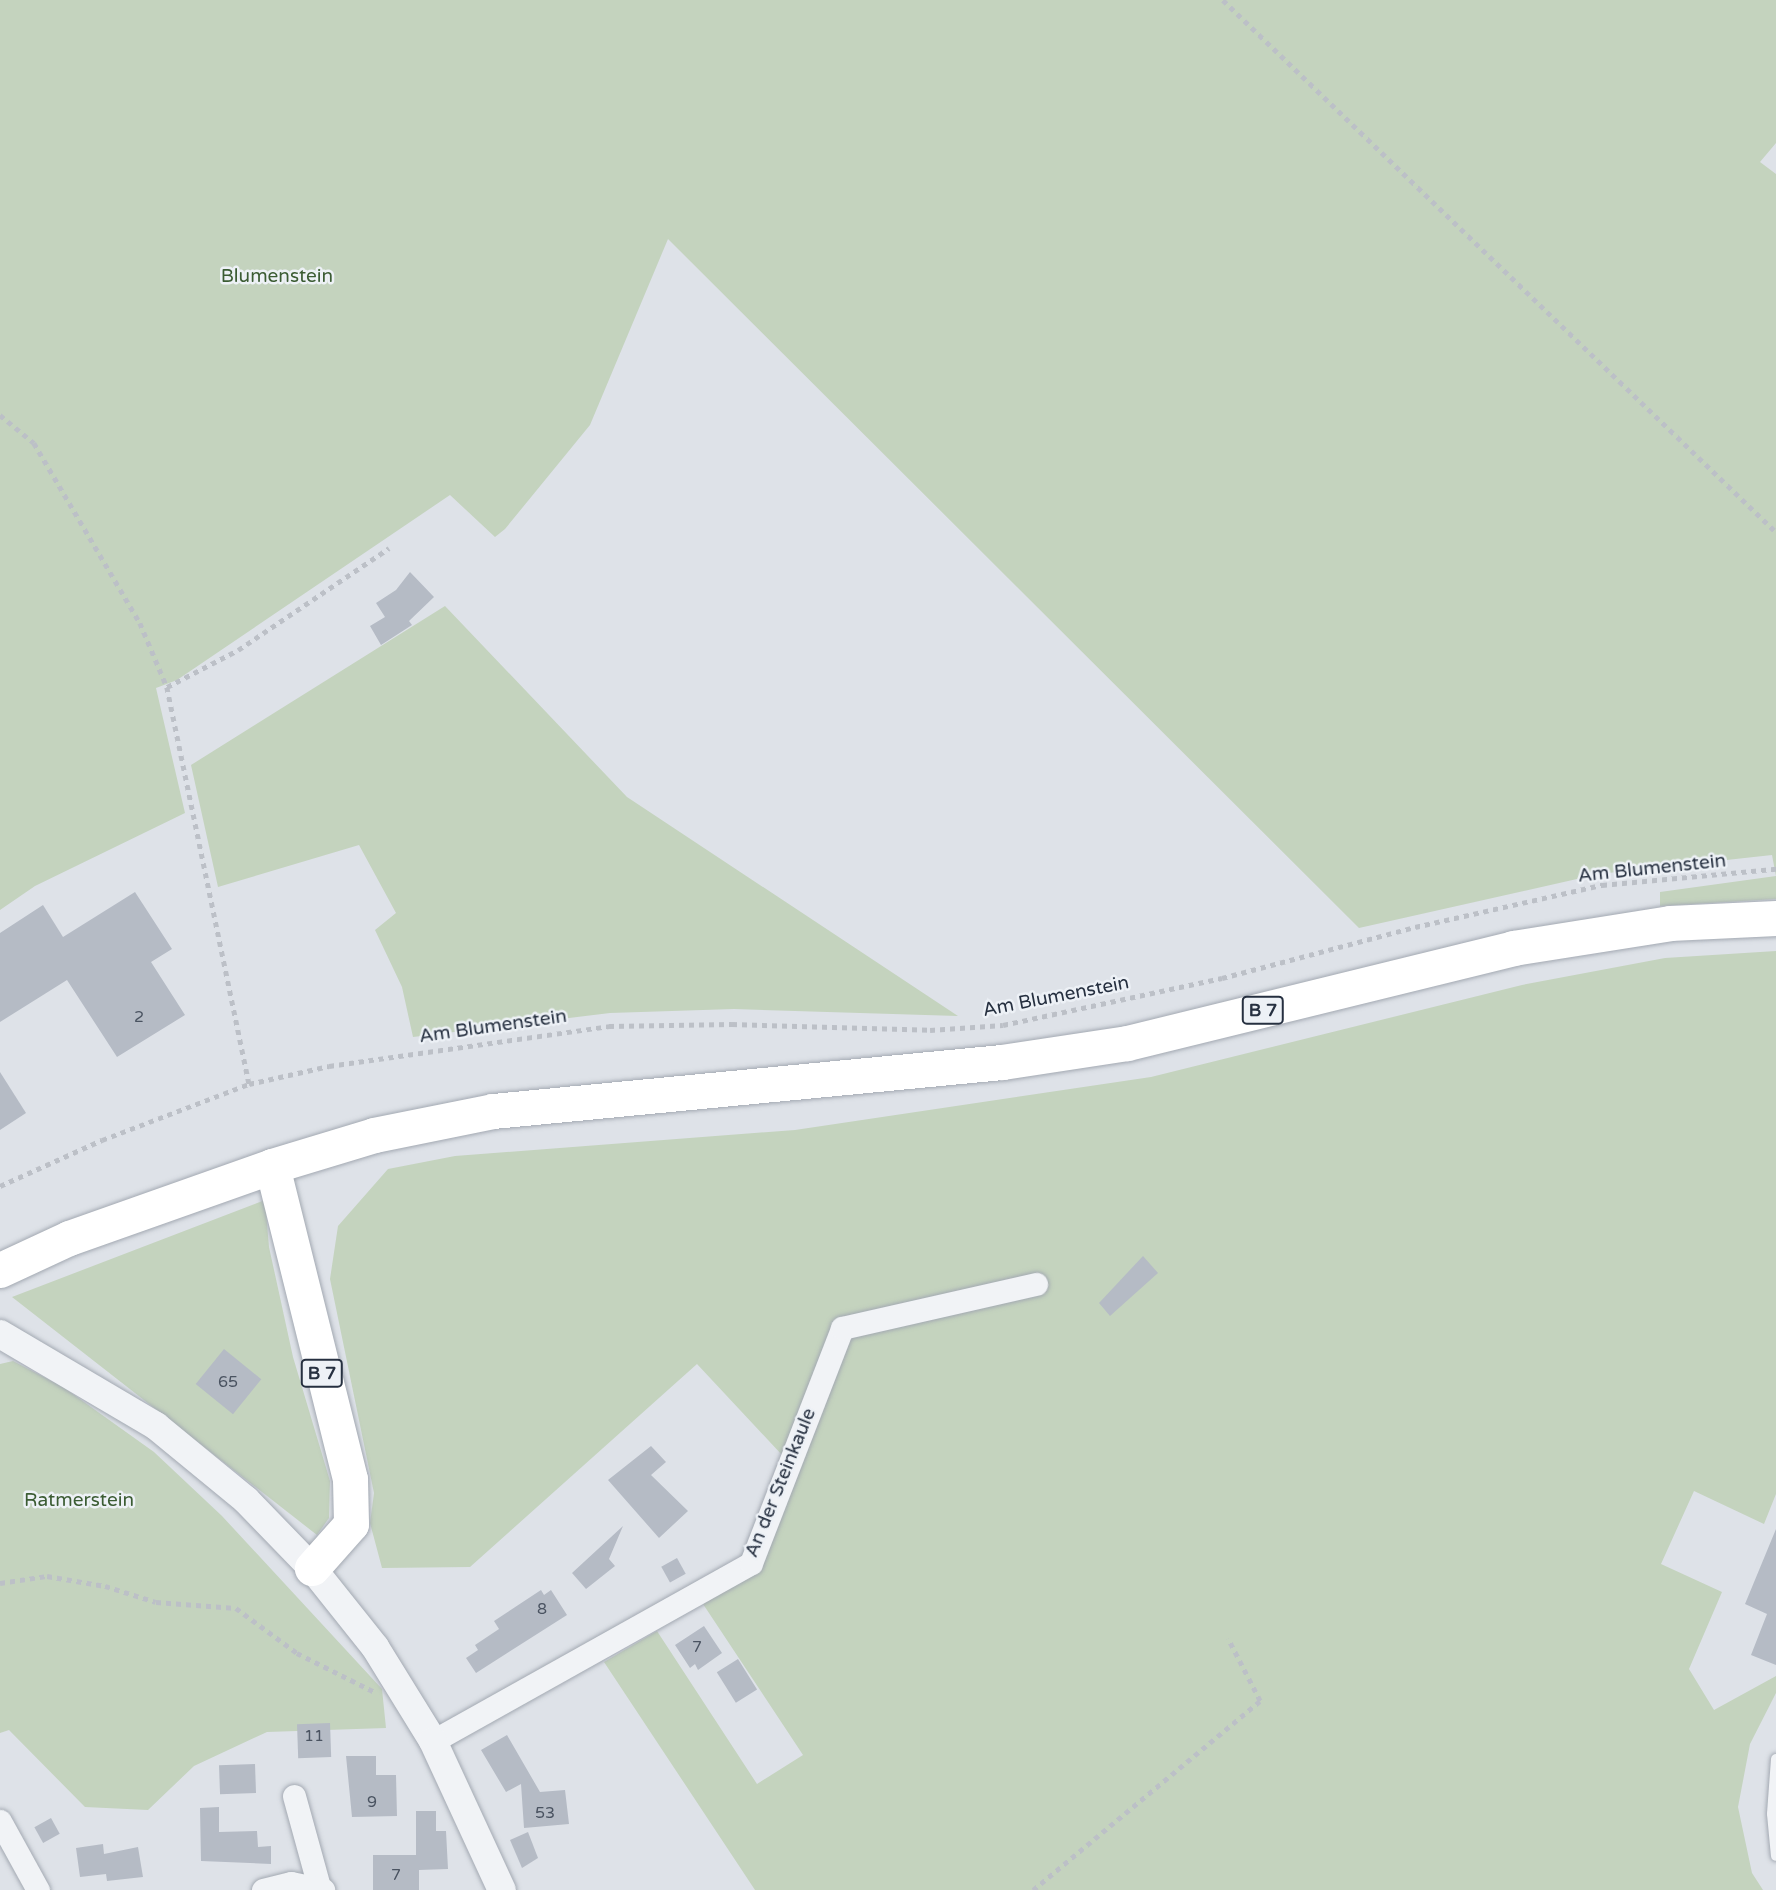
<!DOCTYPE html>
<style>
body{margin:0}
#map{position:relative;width:1776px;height:1890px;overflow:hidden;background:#dee2e8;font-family:"Varela Round",sans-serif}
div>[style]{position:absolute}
.green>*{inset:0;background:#c4d3be}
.building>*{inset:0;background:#b5bbc5;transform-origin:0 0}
.path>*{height:4.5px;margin-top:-2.25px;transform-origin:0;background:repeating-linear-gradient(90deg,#bcc0c7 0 5px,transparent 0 10px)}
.roads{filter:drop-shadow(0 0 2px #a3a9b2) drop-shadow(0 0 2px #a3a9b2)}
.service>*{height:10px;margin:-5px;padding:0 5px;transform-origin:5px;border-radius:5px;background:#f1f3f6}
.minor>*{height:23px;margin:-11.5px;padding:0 11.5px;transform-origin:11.5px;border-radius:11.5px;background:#f1f3f6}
.tertiary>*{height:28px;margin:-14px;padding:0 14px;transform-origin:14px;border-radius:14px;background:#f1f3f6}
.primary>*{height:35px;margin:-17.5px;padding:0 17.5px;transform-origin:17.5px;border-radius:17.5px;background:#fff}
span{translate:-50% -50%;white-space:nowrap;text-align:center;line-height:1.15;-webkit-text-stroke:5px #edf1f6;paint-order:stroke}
.number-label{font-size:16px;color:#4a5361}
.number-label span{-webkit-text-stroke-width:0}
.shield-label span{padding:2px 5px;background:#edf1f6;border:2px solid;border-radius:5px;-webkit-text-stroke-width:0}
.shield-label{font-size:18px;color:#263040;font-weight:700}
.park-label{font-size:19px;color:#3b5c33}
.street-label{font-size:19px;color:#263040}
</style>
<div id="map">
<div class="green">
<i style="clip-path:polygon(0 0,1776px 0,1776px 143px,1760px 162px,1776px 174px,1776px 899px,1660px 906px,1660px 892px,1776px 876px,1772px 855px,1599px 874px,1359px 928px,668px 239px,590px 425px,505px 529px,495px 537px,450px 495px,177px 680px,156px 688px,185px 813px,35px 886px,0 910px)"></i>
<i style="clip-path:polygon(445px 606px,627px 797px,958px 1016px,734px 1009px,610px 1013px,413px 1037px,402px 987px,375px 930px,396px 913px,359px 845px,218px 887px,191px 765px)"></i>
<i style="clip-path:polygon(1776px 951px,1776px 1494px,1764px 1524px,1694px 1491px,1661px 1564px,1722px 1592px,1689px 1669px,1714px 1710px,1776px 1676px,1776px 1693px,1750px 1744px,1738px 1807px,1752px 1873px,1763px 1890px,755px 1890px,604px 1662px,657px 1631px,757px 1784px,803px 1755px,703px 1604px,759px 1570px,800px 1464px,782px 1455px,697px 1364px,470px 1567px,382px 1568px,370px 1523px,374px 1493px,330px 1279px,338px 1226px,388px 1169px,455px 1156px,795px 1130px,1151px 1077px,1522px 985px,1665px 958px)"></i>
<i style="clip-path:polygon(265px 1200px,269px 1247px,293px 1357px,330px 1481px,329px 1518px,317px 1535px,12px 1297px)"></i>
<i style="clip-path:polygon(13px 1361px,63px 1387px,154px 1452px,222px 1516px,382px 1689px,386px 1728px,267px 1732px,194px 1766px,148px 1810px,85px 1807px,9px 1730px,0 1733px,0 1364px)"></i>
</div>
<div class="building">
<i style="clip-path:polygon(410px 572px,434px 597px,409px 621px,412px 625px,381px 645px,370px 626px,385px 617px,376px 603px,396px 590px)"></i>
<i style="clip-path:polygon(135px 892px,172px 949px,151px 962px,185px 1015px,117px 1057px,67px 980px,0 1022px,0 933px,43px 905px,63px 937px)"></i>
<i style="clip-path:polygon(0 1072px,26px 1113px,0 1130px)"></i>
<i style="clip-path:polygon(1143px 1256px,1158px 1273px,1110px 1316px,1099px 1303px)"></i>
<i style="left:224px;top:1349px;width:48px;height:45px;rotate:39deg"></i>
<i style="clip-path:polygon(651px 1446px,666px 1462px,651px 1475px,688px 1511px,659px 1538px,608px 1480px)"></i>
<i style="clip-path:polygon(623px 1526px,609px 1559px,615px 1566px,586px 1589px,572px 1573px)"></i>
<i style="clip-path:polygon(1776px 1529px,1776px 1665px,1751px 1655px,1767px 1614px,1745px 1604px)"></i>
<i style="left:677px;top:1558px;width:18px;height:18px;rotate:61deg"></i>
<i style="clip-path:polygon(541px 1590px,544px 1595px,551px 1590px,567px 1615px,476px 1673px,466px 1658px,478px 1650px,475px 1645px,499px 1629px,494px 1621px)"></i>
<i style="clip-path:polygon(704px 1626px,722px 1653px,698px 1670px,695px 1664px,690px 1668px,675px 1645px)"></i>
<i style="left:738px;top:1659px;width:36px;height:25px;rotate:58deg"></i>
<i style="left:330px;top:1723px;width:34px;height:33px;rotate:88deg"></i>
<i style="clip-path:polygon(507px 1735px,540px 1792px,565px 1790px,569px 1824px,524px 1828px,521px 1784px,506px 1792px,481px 1750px)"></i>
<i style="clip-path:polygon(346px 1756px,376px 1756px,376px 1775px,396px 1775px,397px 1816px,352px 1817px)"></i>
<i style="left:255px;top:1764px;width:29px;height:36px;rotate:88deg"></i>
<i style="clip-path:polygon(219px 1807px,219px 1832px,257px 1831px,258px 1847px,271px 1846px,271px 1864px,201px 1861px,200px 1808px)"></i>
<i style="clip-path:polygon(416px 1811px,436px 1811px,436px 1831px,446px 1831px,448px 1869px,419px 1870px,419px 1890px,373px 1890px,373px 1855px,416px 1855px)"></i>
<i style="left:51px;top:1818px;width:18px;height:19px;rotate:61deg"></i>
<i style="clip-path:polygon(528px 1832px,538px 1858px,522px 1868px,510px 1840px)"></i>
<i style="clip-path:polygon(103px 1844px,104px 1854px,138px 1847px,143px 1877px,107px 1881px,106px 1874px,80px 1877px,76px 1848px)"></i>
</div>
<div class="path">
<i style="left:1223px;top:0;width:767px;rotate:43.89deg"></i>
<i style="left:0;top:415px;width:44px;rotate:39.5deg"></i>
<i style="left:34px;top:443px;width:209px;rotate:59.5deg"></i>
<i style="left:140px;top:623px;width:69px;rotate:67.1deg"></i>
<i style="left:167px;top:687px;width:405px;rotate:78.3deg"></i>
<i style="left:167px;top:687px;width:80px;rotate:-27.5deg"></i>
<i style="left:238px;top:650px;width:182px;rotate:-34deg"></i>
<i style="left:0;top:1186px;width:112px;rotate:-24.3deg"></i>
<i style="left:102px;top:1140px;width:157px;rotate:-20.9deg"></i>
<i style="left:249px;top:1084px;width:82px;rotate:-12.7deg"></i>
<i style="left:329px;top:1066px;width:283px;rotate:-8.1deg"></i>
<i style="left:609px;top:1026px;width:123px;rotate:-0.9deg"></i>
<i style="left:732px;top:1024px;width:198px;rotate:1.7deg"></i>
<i style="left:930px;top:1030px;width:73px;rotate:-3.9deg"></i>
<i style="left:1003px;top:1025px;width:224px;rotate:-12.1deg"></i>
<i style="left:1222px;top:978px;width:200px;rotate:-14.8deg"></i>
<i style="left:1415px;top:927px;width:192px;rotate:-12.7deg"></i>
<i style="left:1602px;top:885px;width:175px;rotate:-5.3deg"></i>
<i style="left:0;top:1583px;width:48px;rotate:-8.5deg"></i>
<i style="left:47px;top:1576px;width:59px;rotate:9.8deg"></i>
<i style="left:105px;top:1586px;width:53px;rotate:17.4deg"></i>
<i style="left:156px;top:1602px;width:80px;rotate:4.3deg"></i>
<i style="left:236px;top:1608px;width:76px;rotate:36.4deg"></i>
<i style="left:297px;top:1653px;width:87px;rotate:26.6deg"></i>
<i style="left:1033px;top:1890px;width:295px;rotate:-39.8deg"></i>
<i style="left:1260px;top:1701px;width:70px;rotate:-117.3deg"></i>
</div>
<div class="roads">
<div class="service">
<i style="left:1776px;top:1759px;width:55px;rotate:94.2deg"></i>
<i style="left:1772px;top:1814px;width:42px;rotate:84.6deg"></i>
</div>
<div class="minor">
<i style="left:433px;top:1741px;width:364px;rotate:-29.2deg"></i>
<i style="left:751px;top:1563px;width:252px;rotate:-68.8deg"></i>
<i style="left:842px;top:1328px;width:199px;rotate:-12.8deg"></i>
<i style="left:294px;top:1796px;width:94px;rotate:74.6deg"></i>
<i style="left:0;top:1821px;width:79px;rotate:61.2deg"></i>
<i style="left:263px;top:1890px;width:29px;rotate:-14deg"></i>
<i style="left:291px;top:1883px;width:33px;rotate:12deg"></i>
</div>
<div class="tertiary">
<i style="left:0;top:1334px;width:181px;rotate:30.5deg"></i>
<i style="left:156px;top:1426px;width:117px;rotate:39.4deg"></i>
<i style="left:246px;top:1500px;width:95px;rotate:45.9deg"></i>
<i style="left:312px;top:1568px;width:101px;rotate:51.4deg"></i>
<i style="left:375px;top:1647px;width:110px;rotate:58.3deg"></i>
<i style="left:433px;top:1741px;width:164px;rotate:65.2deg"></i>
</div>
<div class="primary">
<i style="left:272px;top:1166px;width:323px;rotate:76deg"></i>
<i style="left:350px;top:1479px;width:45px;rotate:88.7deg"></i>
<i style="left:351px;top:1524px;width:59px;rotate:131.6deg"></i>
<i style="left:0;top:1270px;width:76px;rotate:-24.9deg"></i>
<i style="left:69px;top:1238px;width:215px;rotate:-19.5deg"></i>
<i style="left:272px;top:1166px;width:107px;rotate:-16.9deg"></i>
<i style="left:374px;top:1135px;width:121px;rotate:-11.4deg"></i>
<i style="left:493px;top:1111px;width:511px;rotate:-5.5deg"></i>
<i style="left:1002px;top:1062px;width:126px;rotate:-8.6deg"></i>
<i style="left:1127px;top:1043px;width:398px;rotate:-13.8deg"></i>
<i style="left:1513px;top:948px;width:159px;rotate:-9deg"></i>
<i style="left:1670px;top:923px;width:106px;rotate:-2.7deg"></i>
</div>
</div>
<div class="number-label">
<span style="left:139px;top:1017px">2</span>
<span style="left:228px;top:1382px">65</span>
<span style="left:542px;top:1609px">8</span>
<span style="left:697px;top:1647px">7</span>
<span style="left:314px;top:1736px">11</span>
<span style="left:372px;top:1802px">9</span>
<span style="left:545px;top:1813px">53</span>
<span style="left:396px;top:1875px">7</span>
</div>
<div class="shield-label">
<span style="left:1263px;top:1010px">B 7</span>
<span style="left:322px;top:1373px">B 7</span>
</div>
<div class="park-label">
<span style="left:277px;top:277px">Blumenstein</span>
<span style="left:79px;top:1501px">Ratmerstein</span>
</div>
<div class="street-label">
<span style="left:1652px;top:869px;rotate:-6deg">Am Blumenstein</span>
<span style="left:1056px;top:997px;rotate:-11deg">Am Blumenstein</span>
<span style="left:493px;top:1027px;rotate:-8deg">Am Blumenstein</span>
<span style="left:781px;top:1483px;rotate:-68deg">An der Steinkaule</span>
</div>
</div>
